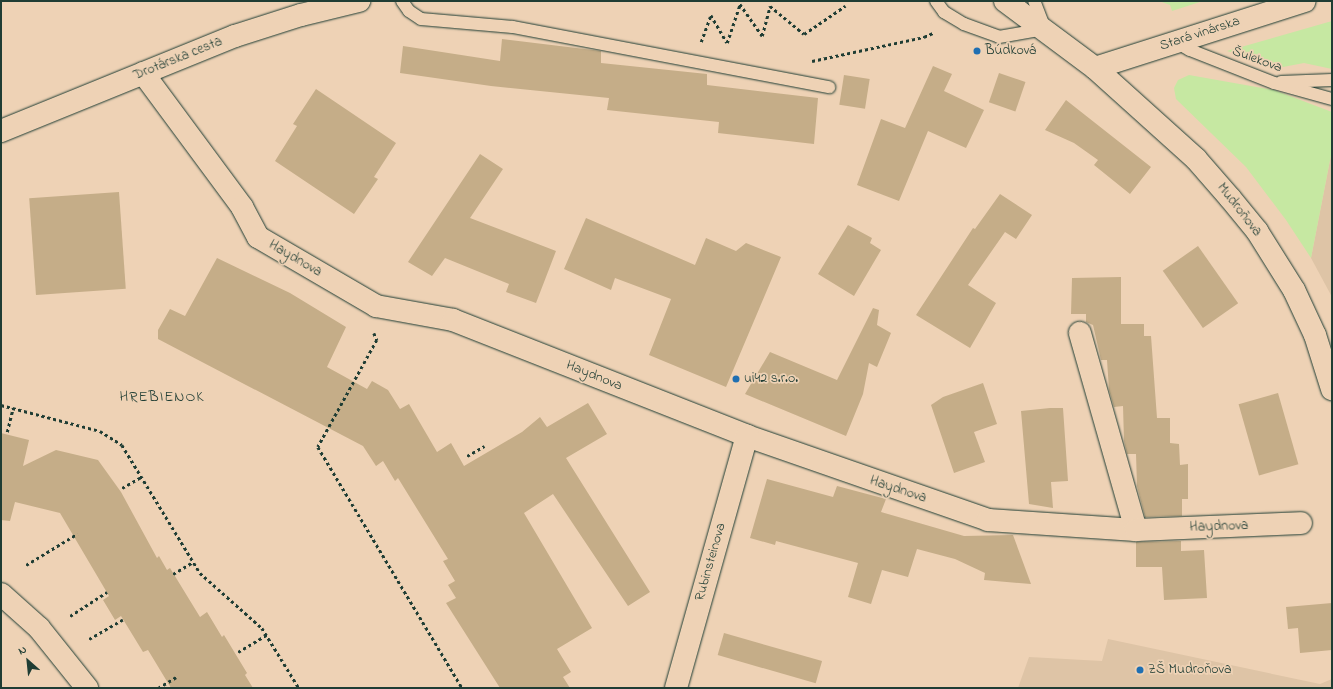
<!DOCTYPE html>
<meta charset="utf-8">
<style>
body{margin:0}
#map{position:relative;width:1333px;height:689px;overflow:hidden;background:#eed2b5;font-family:"Indie Flower",sans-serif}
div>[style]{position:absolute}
.built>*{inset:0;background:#dec4a6}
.green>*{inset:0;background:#c6e8a2}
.building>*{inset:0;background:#c5ad88;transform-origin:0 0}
.path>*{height:2.5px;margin-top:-1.25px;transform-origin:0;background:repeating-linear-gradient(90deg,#1f3d34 0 3px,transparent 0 6px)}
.roads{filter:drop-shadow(0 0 1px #1f3d34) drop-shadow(0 0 1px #1f3d34)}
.service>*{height:12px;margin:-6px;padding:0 6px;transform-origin:6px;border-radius:6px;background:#eed2b5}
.minor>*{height:22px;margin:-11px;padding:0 11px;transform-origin:11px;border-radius:11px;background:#eed2b5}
.tertiary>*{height:22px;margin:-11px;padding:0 11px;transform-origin:11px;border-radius:11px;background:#eed2b5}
.dots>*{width:11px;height:11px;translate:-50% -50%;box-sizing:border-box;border:2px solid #eed2b5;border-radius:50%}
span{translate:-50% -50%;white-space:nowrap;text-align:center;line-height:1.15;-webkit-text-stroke:3.5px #eed2b5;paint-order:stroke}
.street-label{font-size:14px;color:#1f3d34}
.poi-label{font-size:14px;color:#1f3d34}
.left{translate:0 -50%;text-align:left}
.neighbourhood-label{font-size:15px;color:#1f3d34;letter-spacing:1px}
.frame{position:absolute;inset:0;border:2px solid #1f3d34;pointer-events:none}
.north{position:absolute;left:8px;top:641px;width:40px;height:40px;-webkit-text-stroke:3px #eed2b5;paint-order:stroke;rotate:333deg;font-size:11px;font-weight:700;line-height:16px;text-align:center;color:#1f3d34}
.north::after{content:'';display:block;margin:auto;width:14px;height:18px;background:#1f3d34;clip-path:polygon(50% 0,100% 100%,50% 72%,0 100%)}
</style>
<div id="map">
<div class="built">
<i style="clip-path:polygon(1332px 150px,1332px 297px,1311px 258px)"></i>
<i style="clip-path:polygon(1108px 639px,1320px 684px,1332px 679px,1332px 688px,1018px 688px,1029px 657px,1102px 661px)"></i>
</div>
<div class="green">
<i style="clip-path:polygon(1159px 1px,1203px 1px,1172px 11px,1170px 5px)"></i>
<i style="clip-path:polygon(1332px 21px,1332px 69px,1304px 63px,1283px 67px,1227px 51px)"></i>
<i style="clip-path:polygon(1189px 75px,1274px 90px,1332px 112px,1332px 150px,1311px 258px,1286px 220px,1246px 167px,1176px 99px,1174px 88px,1178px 80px)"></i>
</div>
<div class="building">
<i style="clip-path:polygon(502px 39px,601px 51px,601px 63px,707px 74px,707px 85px,818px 98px,814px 144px,718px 133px,719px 122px,607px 110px,609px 98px,491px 86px,400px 73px,403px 46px,500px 61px)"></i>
<i style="clip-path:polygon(933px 66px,952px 74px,944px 91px,984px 110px,966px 148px,928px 131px,899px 201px,857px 185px,881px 119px,905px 128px)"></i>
<i style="left:999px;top:73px;width:28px;height:31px;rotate:19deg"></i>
<i style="left:844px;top:75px;width:26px;height:30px;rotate:9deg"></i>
<i style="clip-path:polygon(316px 89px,396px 143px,374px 177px,378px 179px,354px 214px,275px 161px,297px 126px,293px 124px)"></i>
<i style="clip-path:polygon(1066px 100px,1151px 167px,1130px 194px,1094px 165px,1098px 160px,1074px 143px,1045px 130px)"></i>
<i style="clip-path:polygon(480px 154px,503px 169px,470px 218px,556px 251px,536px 303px,506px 292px,509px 284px,445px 258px,432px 276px,408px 262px)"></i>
<i style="left:119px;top:192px;width:97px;height:90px;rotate:86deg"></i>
<i style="clip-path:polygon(1000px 194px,1032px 215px,1016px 239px,1005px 232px,968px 285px,996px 303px,970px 348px,916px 315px,973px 228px,975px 229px)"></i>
<i style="clip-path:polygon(586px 218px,695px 265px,706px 238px,736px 251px,746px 243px,781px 257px,726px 387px,649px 355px,671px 299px,615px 278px,611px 290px,564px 269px)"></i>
<i style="clip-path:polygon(848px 225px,872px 238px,870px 243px,881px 250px,854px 296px,818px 274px)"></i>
<i style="left:1198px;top:246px;width:70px;height:43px;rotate:55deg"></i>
<i style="clip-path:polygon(217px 258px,290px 293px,346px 327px,327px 367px,367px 389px,372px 381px,388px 390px,400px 409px,409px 404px,437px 452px,451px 443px,464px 466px,522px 432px,540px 417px,547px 427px,588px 403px,607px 434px,566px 458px,650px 592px,628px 606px,553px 494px,524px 513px,592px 628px,557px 649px,571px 672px,563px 677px,570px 688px,500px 688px,446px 603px,456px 598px,448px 585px,455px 581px,443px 561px,448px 559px,398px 478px,395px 481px,383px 461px,376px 466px,363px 446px,158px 339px,158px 330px,170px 309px,185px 316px)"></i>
<i style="clip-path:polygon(1121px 277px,1121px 324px,1144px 324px,1144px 336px,1151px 336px,1157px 418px,1170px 418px,1170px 443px,1179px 444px,1180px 465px,1188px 464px,1188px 499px,1182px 499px,1182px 516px,1145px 517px,1137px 486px,1136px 454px,1127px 454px,1124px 441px,1123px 406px,1114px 407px,1109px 390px,1107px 360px,1101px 360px,1093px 325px,1086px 322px,1086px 314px,1071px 314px,1072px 278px)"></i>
<i style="clip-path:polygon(873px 308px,879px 310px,877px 325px,891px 333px,877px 367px,869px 363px,863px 394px,846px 436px,745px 394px,770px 352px,837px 380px)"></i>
<i style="clip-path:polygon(983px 383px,997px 424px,974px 432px,985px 462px,954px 473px,931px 405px,943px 397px)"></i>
<i style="left:1278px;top:393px;width:74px;height:41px;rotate:74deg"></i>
<i style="clip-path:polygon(1050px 408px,1063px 408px,1068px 481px,1051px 482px,1053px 508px,1029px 504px,1021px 411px)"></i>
<i style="clip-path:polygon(1px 433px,29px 440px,23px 466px,56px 450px,98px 460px,121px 492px,157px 558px,159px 556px,167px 570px,170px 568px,200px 617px,207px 612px,222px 637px,224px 635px,247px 673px,245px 675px,253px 688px,171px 688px,148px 650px,143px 652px,121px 616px,115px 620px,103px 600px,109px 596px,60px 513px,15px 502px,10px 521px,1px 520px)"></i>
<i style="clip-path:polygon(767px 479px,833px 497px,837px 486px,886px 499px,881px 512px,964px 536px,1013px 535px,1031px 584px,984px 580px,985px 573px,955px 559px,917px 549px,908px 577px,882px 570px,871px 604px,848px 597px,858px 563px,776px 541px,775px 545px,750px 538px)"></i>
<i style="clip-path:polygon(1181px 541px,1181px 551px,1204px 550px,1207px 598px,1164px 600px,1162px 567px,1136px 567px,1136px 542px)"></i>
<i style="clip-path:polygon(1332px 603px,1332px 650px,1300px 653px,1298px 628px,1288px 629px,1286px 607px)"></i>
<i style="left:724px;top:633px;width:102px;height:23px;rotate:16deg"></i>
</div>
<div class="path">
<i style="left:701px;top:42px;width:29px;rotate:-70deg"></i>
<i style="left:711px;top:15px;width:32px;rotate:60deg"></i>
<i style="left:727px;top:43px;width:41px;rotate:-71.6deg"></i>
<i style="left:740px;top:4px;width:39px;rotate:55deg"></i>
<i style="left:762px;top:36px;width:31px;rotate:-75deg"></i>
<i style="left:770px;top:6px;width:44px;rotate:39.5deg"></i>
<i style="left:804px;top:34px;width:50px;rotate:-34.3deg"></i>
<i style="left:812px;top:61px;width:115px;rotate:-12.1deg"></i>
<i style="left:924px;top:37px;width:10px;rotate:-24deg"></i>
<i style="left:374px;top:333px;width:8px;rotate:67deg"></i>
<i style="left:377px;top:340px;width:122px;rotate:118.9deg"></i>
<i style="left:318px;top:447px;width:281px;rotate:59.1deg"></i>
<i style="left:1px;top:405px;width:102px;rotate:14.7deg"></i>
<i style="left:100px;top:431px;width:26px;rotate:32deg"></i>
<i style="left:122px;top:445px;width:150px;rotate:58.6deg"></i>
<i style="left:200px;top:573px;width:83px;rotate:41.6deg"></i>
<i style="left:262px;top:628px;width:70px;rotate:58.3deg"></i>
<i style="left:7px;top:432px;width:25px;rotate:-76deg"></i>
<i style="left:467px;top:456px;width:20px;rotate:-30deg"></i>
<i style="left:122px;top:488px;width:22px;rotate:-30deg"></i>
<i style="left:26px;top:565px;width:60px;rotate:-31.3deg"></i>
<i style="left:173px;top:574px;width:23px;rotate:-31deg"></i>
<i style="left:70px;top:616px;width:44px;rotate:-33deg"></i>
<i style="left:89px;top:639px;width:39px;rotate:-30deg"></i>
<i style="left:238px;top:652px;width:33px;rotate:-31deg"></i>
<i style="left:158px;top:688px;width:21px;rotate:-31deg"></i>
</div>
<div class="roads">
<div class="service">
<i style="left:402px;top:1px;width:12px;rotate:55deg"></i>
<i style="left:409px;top:11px;width:14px;rotate:34deg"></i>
<i style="left:421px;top:19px;width:92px;rotate:5deg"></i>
<i style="left:513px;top:27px;width:322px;rotate:10.8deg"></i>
<i style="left:936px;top:1px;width:14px;rotate:54deg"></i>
<i style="left:944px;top:12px;width:23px;rotate:31deg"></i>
<i style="left:964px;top:24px;width:37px;rotate:20deg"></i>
<i style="left:999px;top:37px;width:47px;rotate:-9.9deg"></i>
<i style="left:1045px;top:29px;width:30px;rotate:-111deg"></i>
<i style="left:1176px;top:42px;width:16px;rotate:30deg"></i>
<i style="left:1190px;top:50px;width:90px;rotate:21.4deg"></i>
<i style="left:1274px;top:83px;width:60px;rotate:15.4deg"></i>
<i style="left:1281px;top:82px;width:51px;rotate:-2.2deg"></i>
</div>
<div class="minor">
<i style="left:1095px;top:68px;width:220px;rotate:-17.7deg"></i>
<i style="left:143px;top:73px;width:167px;rotate:53.5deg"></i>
<i style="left:242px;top:207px;width:34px;rotate:62deg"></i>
<i style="left:258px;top:237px;width:137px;rotate:30.3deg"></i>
<i style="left:376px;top:306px;width:78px;rotate:10.3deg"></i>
<i style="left:453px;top:320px;width:316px;rotate:21.5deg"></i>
<i style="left:747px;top:436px;width:255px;rotate:19.2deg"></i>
<i style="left:988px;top:520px;width:148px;rotate:3.9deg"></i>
<i style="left:1136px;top:530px;width:205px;rotate:-105.9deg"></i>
<i style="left:1px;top:131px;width:253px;rotate:-22.1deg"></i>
<i style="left:235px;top:36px;width:69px;rotate:-17.7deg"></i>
<i style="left:301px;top:15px;width:60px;rotate:-13.6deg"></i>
<i style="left:1136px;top:530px;width:165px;rotate:-2.4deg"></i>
<i style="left:1px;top:594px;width:51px;rotate:41.8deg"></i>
<i style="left:39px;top:628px;width:77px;rotate:51.3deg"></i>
<i style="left:676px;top:688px;width:262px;rotate:-74.3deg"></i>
</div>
<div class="tertiary">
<i style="left:1005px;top:1px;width:112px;rotate:36.7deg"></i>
<i style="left:1095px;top:68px;width:136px;rotate:42deg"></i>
<i style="left:1196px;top:159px;width:52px;rotate:48.9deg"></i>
<i style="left:1230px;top:198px;width:43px;rotate:50.7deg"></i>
<i style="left:1257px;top:231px;width:70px;rotate:57.9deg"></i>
<i style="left:1294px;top:290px;width:50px;rotate:65deg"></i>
<i style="left:1315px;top:335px;width:57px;rotate:72.5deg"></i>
</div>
</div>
<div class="dots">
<i style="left:977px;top:51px;background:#1f6fb2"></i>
<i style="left:736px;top:379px;background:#1f6fb2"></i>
<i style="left:1140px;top:670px;background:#1f6fb2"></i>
</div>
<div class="street-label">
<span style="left:1200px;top:34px;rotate:-18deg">Stará vinárska</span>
<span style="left:178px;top:59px;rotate:-22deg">Drotárska cesta</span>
<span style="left:1257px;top:60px;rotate:20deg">Šulekova</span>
<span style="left:1239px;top:210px;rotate:52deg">Mudroňova</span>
<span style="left:295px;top:259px;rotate:30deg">Haydnova</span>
<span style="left:594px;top:376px;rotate:22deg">Haydnova</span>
<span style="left:898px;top:490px;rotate:18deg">Haydnova</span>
<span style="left:1219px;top:527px;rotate:-2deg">Haydnova</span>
<span style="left:711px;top:562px;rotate:-74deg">Rubinsteinova</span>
</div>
<div class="poi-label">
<span class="left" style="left:985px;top:51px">Búdková</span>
<span class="left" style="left:744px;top:379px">ui42 s.r.o.</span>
<span class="left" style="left:1148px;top:670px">ZŠ Mudroňova</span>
</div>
<div class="neighbourhood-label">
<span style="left:162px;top:398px">HREBIENOK</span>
</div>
<div class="frame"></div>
<div class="north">N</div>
</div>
